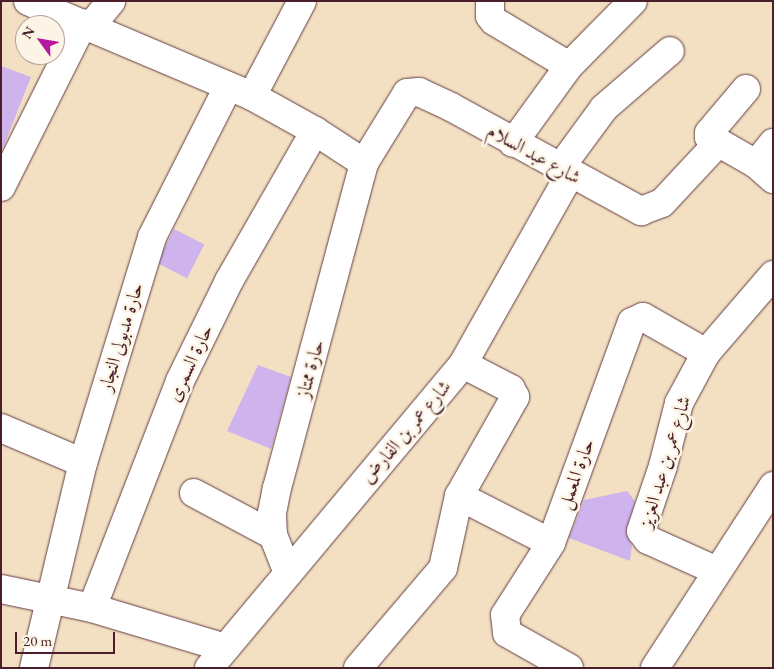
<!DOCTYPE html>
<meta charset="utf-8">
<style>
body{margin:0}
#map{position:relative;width:774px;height:669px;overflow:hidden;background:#f3e0c2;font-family:"EB Garamond",Amiri,serif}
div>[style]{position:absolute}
.building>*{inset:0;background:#ceb3ed;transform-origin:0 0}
.roads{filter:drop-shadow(0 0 1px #633c42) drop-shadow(0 0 1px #633c42)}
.minor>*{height:28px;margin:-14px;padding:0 14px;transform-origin:14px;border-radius:14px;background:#fff}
span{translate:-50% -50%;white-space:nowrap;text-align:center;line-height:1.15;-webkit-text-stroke:5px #fcf5e5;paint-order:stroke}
.street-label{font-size:19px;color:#4a1f2b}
.frame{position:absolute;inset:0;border:2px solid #4a1f2b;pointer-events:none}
.north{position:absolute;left:15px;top:15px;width:50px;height:50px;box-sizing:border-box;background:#fcf5e5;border:1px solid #b59f9b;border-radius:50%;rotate:302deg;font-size:14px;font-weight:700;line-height:20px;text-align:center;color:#4a1f2b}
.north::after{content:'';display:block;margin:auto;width:18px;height:22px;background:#b5179e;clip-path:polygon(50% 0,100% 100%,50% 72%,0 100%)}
.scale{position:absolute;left:15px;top:632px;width:100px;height:22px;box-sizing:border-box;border:2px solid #4a1f2b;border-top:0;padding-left:6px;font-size:15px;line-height:18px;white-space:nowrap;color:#4a1f2b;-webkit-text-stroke:4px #fcf5e5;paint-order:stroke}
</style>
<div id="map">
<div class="building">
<i style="clip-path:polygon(1px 66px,31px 77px,3px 148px,1px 148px)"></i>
<i style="left:174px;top:229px;width:34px;height:38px;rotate:27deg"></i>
<i style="clip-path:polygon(258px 365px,291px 377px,271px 449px,227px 431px)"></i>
<i style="clip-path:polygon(627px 491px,635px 501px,626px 533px,632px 545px,630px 561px,569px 538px,584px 500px)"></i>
</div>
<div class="roads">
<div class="minor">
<i style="left:28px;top:1px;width:243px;rotate:23deg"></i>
<i style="left:252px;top:96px;width:72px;rotate:29.1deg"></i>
<i style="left:315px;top:131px;width:59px;rotate:33.1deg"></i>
<i style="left:490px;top:1px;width:15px;rotate:90deg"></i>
<i style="left:490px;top:16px;width:6px;rotate:51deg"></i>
<i style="left:494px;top:21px;width:87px;rotate:31deg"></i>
<i style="left:91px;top:26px;width:32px;rotate:-51deg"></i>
<i style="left:746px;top:89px;width:57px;rotate:130.1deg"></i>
<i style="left:709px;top:133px;width:4px;rotate:90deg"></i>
<i style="left:709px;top:137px;width:54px;rotate:29.9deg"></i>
<i style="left:756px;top:164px;width:23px;rotate:41deg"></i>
<i style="left:252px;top:96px;width:107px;rotate:-62.2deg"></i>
<i style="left:513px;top:143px;width:95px;rotate:-54deg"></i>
<i style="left:569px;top:66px;width:91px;rotate:-45.4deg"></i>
<i style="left:756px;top:164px;width:27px;rotate:-51deg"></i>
<i style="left:560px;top:168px;width:74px;rotate:-53.7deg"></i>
<i style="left:604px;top:108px;width:87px;rotate:-40.8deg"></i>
<i style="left:1px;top:187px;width:183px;rotate:-63.4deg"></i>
<i style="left:1px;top:428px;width:89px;rotate:23.1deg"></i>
<i style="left:194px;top:493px;width:89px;rotate:28deg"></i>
<i style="left:459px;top:496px;width:103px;rotate:27.1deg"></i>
<i style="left:717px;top:571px;width:76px;rotate:-155.8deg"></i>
<i style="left:648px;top:540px;width:11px;rotate:-128deg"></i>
<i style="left:641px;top:531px;width:69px;rotate:-71.3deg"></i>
<i style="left:663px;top:466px;width:65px;rotate:-75.7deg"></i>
<i style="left:679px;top:403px;width:57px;rotate:-61.6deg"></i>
<i style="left:706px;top:353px;width:103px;rotate:-49.3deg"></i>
<i style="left:288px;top:573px;width:41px;rotate:-111.5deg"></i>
<i style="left:273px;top:535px;width:22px;rotate:-93deg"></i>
<i style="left:272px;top:513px;width:25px;rotate:-79deg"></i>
<i style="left:277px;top:488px;width:336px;rotate:-75deg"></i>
<i style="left:364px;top:163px;width:82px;rotate:-58.4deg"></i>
<i style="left:407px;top:93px;width:12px;rotate:-5deg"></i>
<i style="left:419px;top:92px;width:35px;rotate:25deg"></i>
<i style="left:451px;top:107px;width:217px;rotate:28.7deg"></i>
<i style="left:641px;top:211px;width:22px;rotate:-21deg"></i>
<i style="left:662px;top:203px;width:82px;rotate:-47deg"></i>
<i style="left:1px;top:589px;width:93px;rotate:11.8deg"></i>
<i style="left:92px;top:608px;width:139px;rotate:16.7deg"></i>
<i style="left:92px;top:608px;width:243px;rotate:-68.8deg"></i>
<i style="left:180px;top:381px;width:111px;rotate:-63.9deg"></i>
<i style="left:229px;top:281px;width:173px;rotate:-60.2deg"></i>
<i style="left:34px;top:668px;width:211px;rotate:-76.6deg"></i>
<i style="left:83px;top:463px;width:236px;rotate:-73deg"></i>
<i style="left:152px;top:237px;width:168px;rotate:-63.1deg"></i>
<i style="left:209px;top:668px;width:396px;rotate:-50.1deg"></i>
<i style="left:463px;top:364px;width:218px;rotate:-60.6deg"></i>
<i style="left:358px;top:668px;width:131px;rotate:-49.6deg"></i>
<i style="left:443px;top:568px;width:74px;rotate:-77.5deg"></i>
<i style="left:459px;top:496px;width:114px;rotate:-60.5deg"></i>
<i style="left:515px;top:397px;width:9px;rotate:-117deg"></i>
<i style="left:511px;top:389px;width:54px;rotate:-152.5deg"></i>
<i style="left:569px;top:668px;width:71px;rotate:-150.6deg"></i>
<i style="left:507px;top:633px;width:18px;rotate:-96deg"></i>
<i style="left:505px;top:615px;width:85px;rotate:-57.4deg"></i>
<i style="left:551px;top:543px;width:235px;rotate:-69.9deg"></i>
<i style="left:632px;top:322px;width:12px;rotate:-24deg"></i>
<i style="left:643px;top:317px;width:73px;rotate:29.7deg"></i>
<i style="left:655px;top:668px;width:217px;rotate:-57deg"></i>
</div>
</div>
<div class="street-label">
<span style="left:534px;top:154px;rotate:29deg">شارع عبد السلام</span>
<span style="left:121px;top:337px;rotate:-73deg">حارة مدبولى النجار</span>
<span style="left:190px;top:363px;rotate:-65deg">حارة السمرى</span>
<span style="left:310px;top:369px;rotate:-75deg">حارة ممتاز</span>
<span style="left:406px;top:432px;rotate:-50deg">شارع عمر بن الفارض</span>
<span style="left:665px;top:462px;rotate:-73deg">شارع عمر بن عبد العزيز</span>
<span style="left:576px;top:474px;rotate:-70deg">حارة المعمل</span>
</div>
<div class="frame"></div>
<div class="north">N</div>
<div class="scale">20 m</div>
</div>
